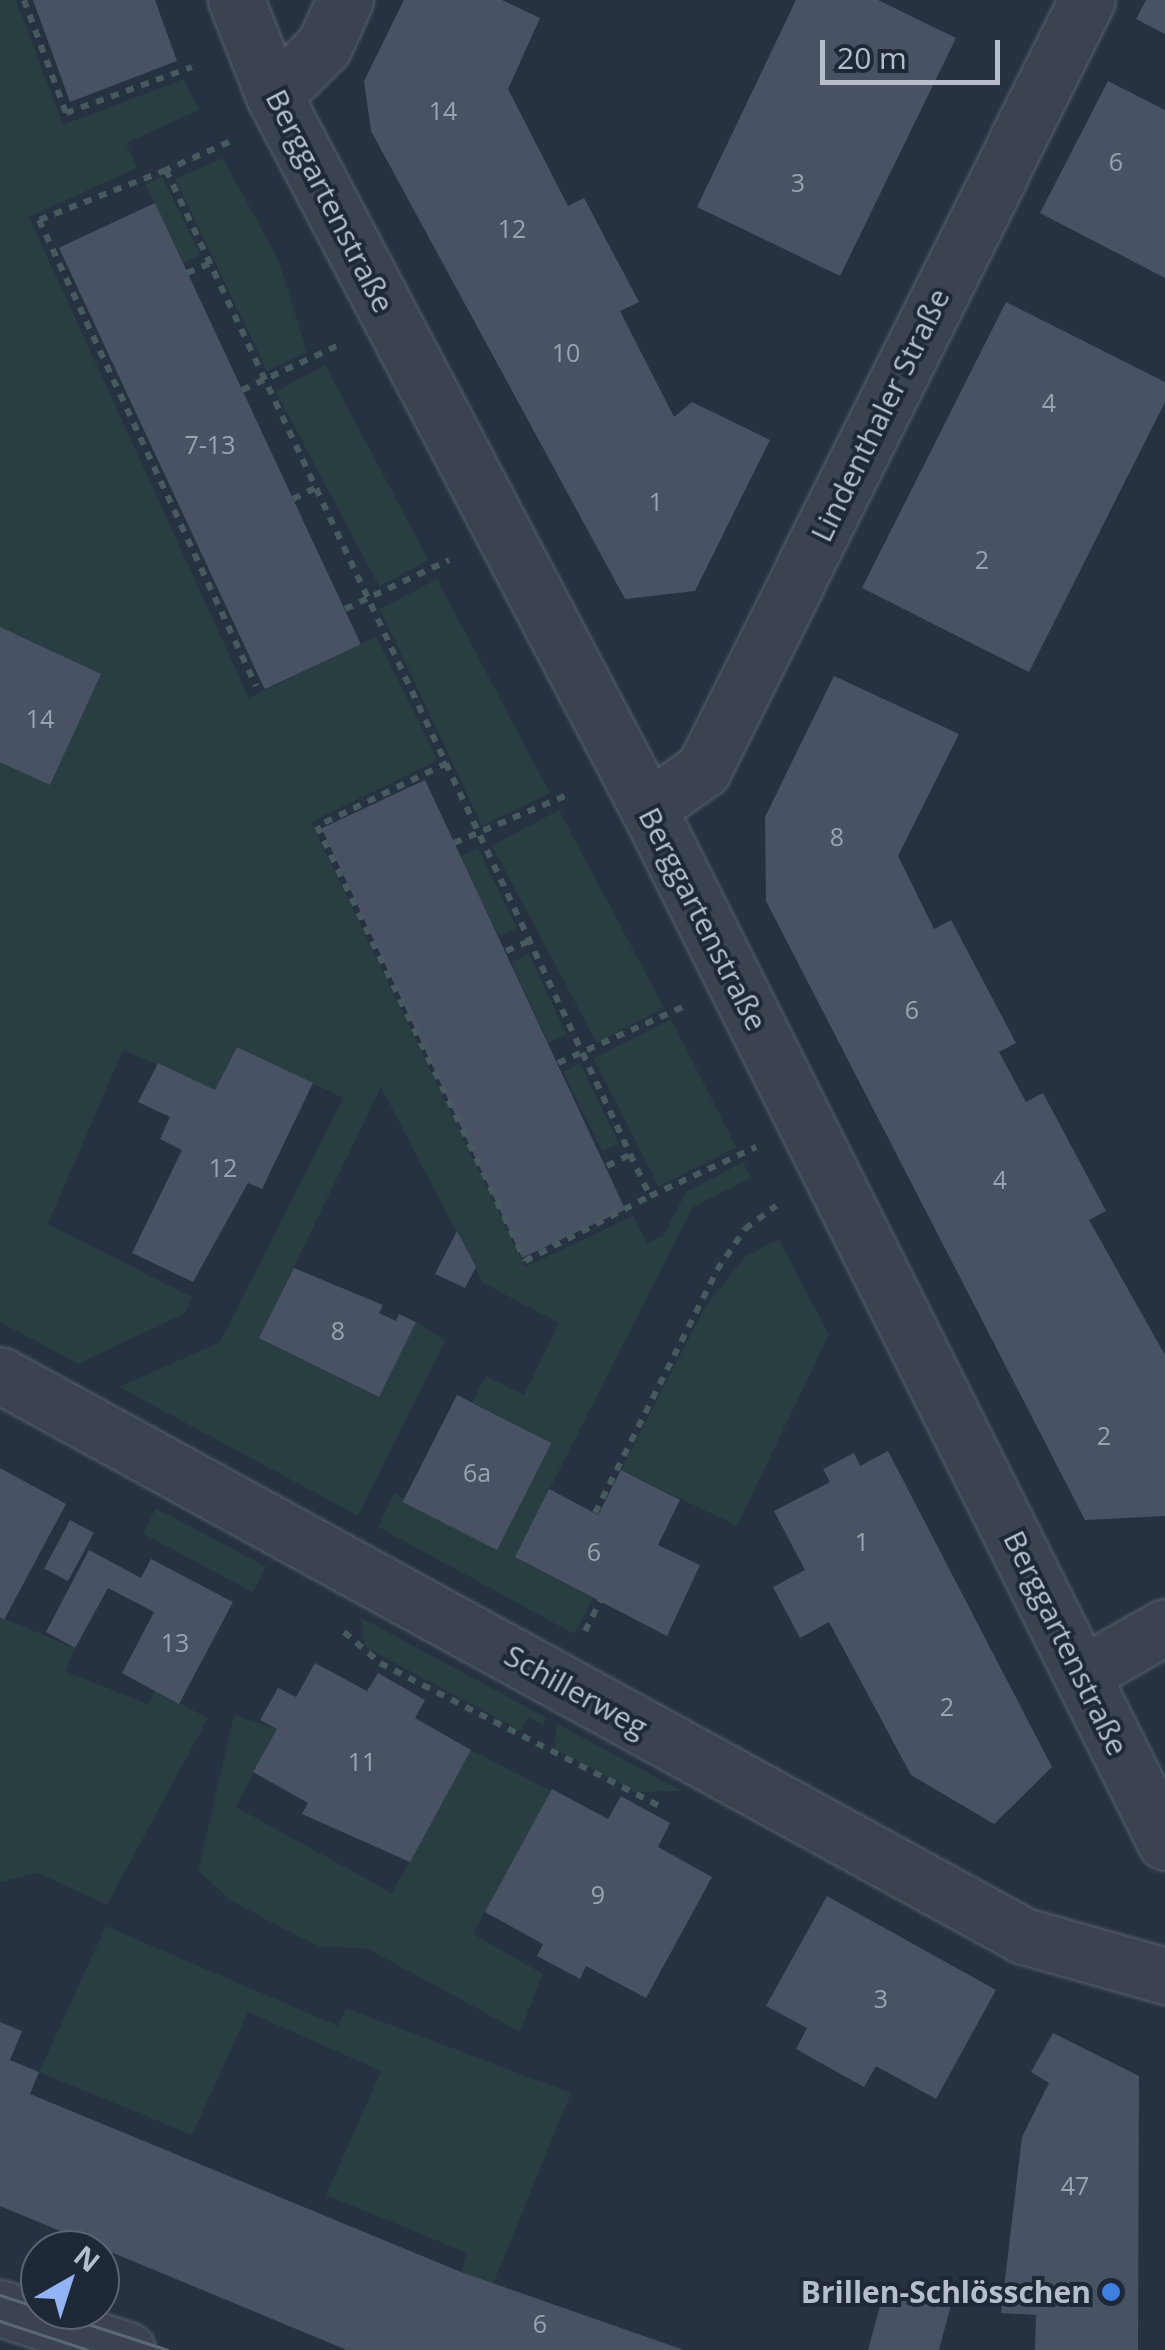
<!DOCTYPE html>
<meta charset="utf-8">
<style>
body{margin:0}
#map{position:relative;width:1165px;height:2350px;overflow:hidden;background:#263141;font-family:"Open Sans",sans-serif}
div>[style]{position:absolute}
.green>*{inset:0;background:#283e41;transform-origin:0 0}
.building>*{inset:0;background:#485264;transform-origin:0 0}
.path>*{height:6px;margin-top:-3px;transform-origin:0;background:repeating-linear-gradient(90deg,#475a5e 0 8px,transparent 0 16px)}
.roads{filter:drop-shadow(0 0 2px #58616e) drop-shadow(0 0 2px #58616e)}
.minor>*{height:55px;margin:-27.5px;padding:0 27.5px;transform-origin:27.5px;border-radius:27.5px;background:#3b4350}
.tram>*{height:2.5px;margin:-1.25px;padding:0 1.25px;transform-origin:1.25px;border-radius:1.25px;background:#5d6777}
.dots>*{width:28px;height:28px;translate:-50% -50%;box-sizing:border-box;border:5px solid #1f2836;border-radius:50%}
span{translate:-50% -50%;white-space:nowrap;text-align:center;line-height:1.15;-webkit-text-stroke:8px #1f2836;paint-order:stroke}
.number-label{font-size:25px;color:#9ba3b1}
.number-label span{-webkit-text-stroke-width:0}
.street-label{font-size:30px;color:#b7becb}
.poi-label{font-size:30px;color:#b7becb;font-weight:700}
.right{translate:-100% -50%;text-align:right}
.north{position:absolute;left:20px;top:2230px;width:100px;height:100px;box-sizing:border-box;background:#1f2836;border:2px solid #5c6472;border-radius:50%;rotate:39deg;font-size:28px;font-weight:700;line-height:40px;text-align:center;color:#b7becb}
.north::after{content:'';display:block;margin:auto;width:35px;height:45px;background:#91b4f6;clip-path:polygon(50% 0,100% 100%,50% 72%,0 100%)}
.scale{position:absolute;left:820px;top:40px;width:180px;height:45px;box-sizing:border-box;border:5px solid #b7becb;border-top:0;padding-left:12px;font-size:30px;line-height:35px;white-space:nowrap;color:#b7becb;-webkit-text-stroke:8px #1f2836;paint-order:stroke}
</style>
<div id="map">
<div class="green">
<i style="clip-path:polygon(0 0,16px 0,63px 125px,184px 79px,199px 110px,126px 143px,137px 168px,29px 217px,249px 698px,376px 636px,438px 760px,311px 822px,525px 1267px,633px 1216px,647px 1243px,663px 1236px,686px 1192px,743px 1162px,751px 1178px,693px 1207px,515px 1557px,593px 1598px,574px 1634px,378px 1527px,394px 1493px,497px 1549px,551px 1443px,472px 1402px,486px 1376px,524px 1395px,559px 1323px,483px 1283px,381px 1087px,260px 1337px,378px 1397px,416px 1322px,445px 1341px,358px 1516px,119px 1387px,220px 1342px,343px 1098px,237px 1047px,215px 1090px,123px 1050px,48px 1224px,192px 1297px,185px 1313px,78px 1364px,0 1322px)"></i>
<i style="clip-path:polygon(223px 158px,279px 261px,307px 352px,267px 371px,175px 179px)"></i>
<i style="left:162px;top:176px;width:88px;height:19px;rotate:64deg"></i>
<i style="left:325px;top:365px;width:221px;height:56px;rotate:62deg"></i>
<i style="clip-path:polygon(437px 579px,550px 793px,482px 826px,380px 609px)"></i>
<i style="left:559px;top:810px;width:224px;height:76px;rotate:62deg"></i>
<i style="left:478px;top:848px;width:89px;height:20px;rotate:64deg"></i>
<i style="left:529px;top:954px;width:89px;height:20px;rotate:65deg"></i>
<i style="left:671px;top:1019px;width:144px;height:87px;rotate:63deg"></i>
<i style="left:580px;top:1063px;width:89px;height:19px;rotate:64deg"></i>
<i style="clip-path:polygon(779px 1239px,829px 1335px,737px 1526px,621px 1470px,706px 1305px,746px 1256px)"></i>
<i style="left:156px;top:1508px;width:125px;height:29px;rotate:28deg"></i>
<i style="clip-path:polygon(0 1617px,75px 1648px,65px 1671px,148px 1704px,155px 1691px,208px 1718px,107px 1905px,38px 1873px,0 1882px)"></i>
<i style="clip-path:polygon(360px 1617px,547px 1718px,543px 1725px,528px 1717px,521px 1731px,365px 1647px)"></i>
<i style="clip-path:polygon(234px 1715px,277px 1729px,236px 1807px,392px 1893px,471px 1750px,551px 1791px,473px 1934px,543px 1974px,520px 2032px,368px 1949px,317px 1946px,231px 1901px,198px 1870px)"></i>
<i style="clip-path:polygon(556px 1723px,682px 1791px,635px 1792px,555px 1749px)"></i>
<i style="clip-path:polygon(106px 1926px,338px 2026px,346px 2008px,571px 2093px,493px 2284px,461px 2272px,467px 2253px,326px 2195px,381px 2071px,248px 2012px,192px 2135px,39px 2072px)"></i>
</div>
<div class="building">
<i style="clip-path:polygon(33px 0,155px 0,177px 61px,70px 102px)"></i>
<i style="clip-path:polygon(404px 0,502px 0,540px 18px,508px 89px,568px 206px,584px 198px,639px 302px,620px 311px,674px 417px,692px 402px,770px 440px,695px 591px,625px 599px,371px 131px,364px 81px)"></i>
<i style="clip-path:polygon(796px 0,878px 0,956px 38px,840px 276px,697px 207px)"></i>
<i style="clip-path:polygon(1146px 0,1165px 0,1165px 34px,1136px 19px)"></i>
<i style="clip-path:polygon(1108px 81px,1165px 110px,1165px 278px,1040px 213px)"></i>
<i style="left:155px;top:203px;width:487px;height:106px;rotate:65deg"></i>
<i style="clip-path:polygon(1006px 302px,1165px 382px,1165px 402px,1029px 672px,862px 588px)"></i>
<i style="clip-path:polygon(0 627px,101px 674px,50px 785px,0 762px)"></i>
<i style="clip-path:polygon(834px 676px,959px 734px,898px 856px,934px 929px,951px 920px,1016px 1043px,999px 1052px,1026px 1102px,1043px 1093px,1106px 1211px,1089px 1220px,1165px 1355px,1165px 1516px,1085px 1520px,766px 901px,765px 817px)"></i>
<i style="left:425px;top:780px;width:474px;height:114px;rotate:65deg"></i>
<i style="clip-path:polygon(237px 1047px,313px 1083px,262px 1189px,248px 1183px,193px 1282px,132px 1253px,182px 1150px,160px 1139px,170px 1117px,138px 1102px,158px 1063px,215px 1090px)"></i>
<i style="clip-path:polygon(457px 1231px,476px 1267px,465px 1288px,435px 1274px)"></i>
<i style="clip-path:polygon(294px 1268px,383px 1305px,379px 1313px,396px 1321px,399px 1314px,416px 1322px,379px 1397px,259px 1338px)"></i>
<i style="left:457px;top:1395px;width:106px;height:120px;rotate:27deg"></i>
<i style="clip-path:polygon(888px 1451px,1052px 1767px,994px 1824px,911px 1775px,829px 1622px,800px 1638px,773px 1587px,805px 1570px,774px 1511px,830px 1482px,823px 1469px,854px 1453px,860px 1466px)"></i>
<i style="clip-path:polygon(0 1468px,66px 1504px,4px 1620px,0 1617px)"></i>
<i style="clip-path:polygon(621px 1470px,680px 1500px,658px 1545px,700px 1565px,667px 1636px,515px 1557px,549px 1489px,598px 1515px)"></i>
<i style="left:70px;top:1520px;width:27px;height:55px;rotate:28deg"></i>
<i style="clip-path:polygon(89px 1550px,141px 1578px,151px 1559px,233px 1602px,179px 1704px,122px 1673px,154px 1612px,108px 1588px,75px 1648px,46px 1632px)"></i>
<i style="clip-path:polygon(315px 1663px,367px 1691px,378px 1673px,425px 1700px,415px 1718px,471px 1750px,410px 1862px,302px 1814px,308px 1803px,253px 1772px,277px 1729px,260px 1720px,278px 1688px,296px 1697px)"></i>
<i style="clip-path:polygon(552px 1789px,608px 1819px,621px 1796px,635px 1804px,670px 1823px,658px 1847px,712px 1877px,646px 1998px,586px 1966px,580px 1979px,537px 1956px,543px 1944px,485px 1912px)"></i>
<i style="clip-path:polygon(827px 1896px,996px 1990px,936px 2099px,876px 2066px,864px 2087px,796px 2049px,807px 2028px,766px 2006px)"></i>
<i style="clip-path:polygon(0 2022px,22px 2031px,10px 2060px,39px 2072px,30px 2094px,461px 2272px,684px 2350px,347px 2350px,0 2206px)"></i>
<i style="clip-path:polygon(1053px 2033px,1139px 2076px,1138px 2350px,1035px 2350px,1036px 2315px,1001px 2313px,1022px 2137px,1049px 2083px,1031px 2072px)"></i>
<i style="clip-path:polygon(885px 2288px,951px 2305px,939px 2350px,868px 2350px)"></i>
</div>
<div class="path">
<i style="left:24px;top:0;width:121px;rotate:69.6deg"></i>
<i style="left:66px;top:113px;width:134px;rotate:-20.1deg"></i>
<i style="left:229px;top:142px;width:69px;rotate:156deg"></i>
<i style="left:166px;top:170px;width:1134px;rotate:64.75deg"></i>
<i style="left:650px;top:1196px;width:117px;rotate:-24.8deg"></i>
<i style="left:166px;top:170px;width:136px;rotate:158.5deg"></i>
<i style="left:39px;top:220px;width:514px;rotate:65.03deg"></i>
<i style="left:187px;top:273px;width:25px;rotate:-23deg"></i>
<i style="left:242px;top:390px;width:107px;rotate:-24.9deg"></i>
<i style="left:293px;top:499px;width:25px;rotate:-26deg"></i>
<i style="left:345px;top:609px;width:115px;rotate:-25.2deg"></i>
<i style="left:447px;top:763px;width:144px;rotate:154.1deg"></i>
<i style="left:317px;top:826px;width:482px;rotate:64.4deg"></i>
<i style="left:525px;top:1261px;width:141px;rotate:-27.5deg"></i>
<i style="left:454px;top:843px;width:128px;rotate:-23deg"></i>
<i style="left:506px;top:951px;width:26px;rotate:-23deg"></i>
<i style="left:558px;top:1063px;width:139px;rotate:-24.2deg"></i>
<i style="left:607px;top:1166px;width:25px;rotate:-26deg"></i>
<i style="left:595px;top:1513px;width:272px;rotate:-63.3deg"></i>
<i style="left:717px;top:1270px;width:50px;rotate:-55.7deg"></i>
<i style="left:745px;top:1229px;width:39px;rotate:-37deg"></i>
<i style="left:585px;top:1631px;width:34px;rotate:-63deg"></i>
<i style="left:344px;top:1632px;width:48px;rotate:40.7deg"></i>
<i style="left:380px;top:1663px;width:314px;rotate:27.1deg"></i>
</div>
<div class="roads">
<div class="minor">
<i style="left:236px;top:0;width:103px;rotate:68.4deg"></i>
<i style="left:274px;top:96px;width:804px;rotate:62.29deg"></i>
<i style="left:648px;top:808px;width:1156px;rotate:63.43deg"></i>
<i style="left:274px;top:96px;width:71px;rotate:-45deg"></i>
<i style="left:324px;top:46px;width:51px;rotate:-65.5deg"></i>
<i style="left:648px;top:808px;width:67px;rotate:-34.6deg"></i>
<i style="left:703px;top:770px;width:860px;rotate:-63.49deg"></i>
<i style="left:0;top:1375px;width:1168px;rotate:28.72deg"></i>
<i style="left:1024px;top:1936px;width:147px;rotate:15.8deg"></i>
<i style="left:1082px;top:1674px;width:95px;rotate:-29.5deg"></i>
<i style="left:0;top:2308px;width:134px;rotate:18.3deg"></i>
</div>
</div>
<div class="tram">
<i style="left:0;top:2295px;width:42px;rotate:18deg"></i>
<i style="left:45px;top:2310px;width:129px;rotate:18deg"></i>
<i style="left:0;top:2321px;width:93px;rotate:18.2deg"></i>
</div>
<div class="dots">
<i style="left:1111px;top:2292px;background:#3f7fe0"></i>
</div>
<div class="number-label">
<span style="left:443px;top:110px">14</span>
<span style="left:1116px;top:161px">6</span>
<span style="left:798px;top:182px">3</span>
<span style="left:512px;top:228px">12</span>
<span style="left:566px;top:352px">10</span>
<span style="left:1049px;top:402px">4</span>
<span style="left:210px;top:444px">7-13</span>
<span style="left:656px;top:501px">1</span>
<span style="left:982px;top:559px">2</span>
<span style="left:40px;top:718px">14</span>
<span style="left:837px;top:836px">8</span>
<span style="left:912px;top:1009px">6</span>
<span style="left:223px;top:1167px">12</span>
<span style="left:1000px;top:1179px">4</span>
<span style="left:338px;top:1330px">8</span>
<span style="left:1104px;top:1435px">2</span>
<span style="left:477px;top:1472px">6a</span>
<span style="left:862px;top:1541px">1</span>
<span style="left:594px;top:1551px">6</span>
<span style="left:175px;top:1642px">13</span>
<span style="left:947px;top:1706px">2</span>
<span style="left:362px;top:1761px">11</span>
<span style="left:598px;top:1894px">9</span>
<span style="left:881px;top:1998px">3</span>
<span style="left:1075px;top:2185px">47</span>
<span style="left:540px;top:2323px">6</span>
</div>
<div class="street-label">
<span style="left:330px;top:201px;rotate:63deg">Berggartenstraße</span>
<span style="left:880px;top:415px;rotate:-64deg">Lindenthaler Straße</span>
<span style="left:703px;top:919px;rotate:63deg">Berggartenstraße</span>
<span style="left:1066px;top:1643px;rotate:64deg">Berggartenstraße</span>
<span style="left:576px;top:1691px;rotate:29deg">Schillerweg</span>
</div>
<div class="poi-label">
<span class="right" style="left:1091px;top:2292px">Brillen-Schlösschen</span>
</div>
<div class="north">N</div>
<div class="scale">20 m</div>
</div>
